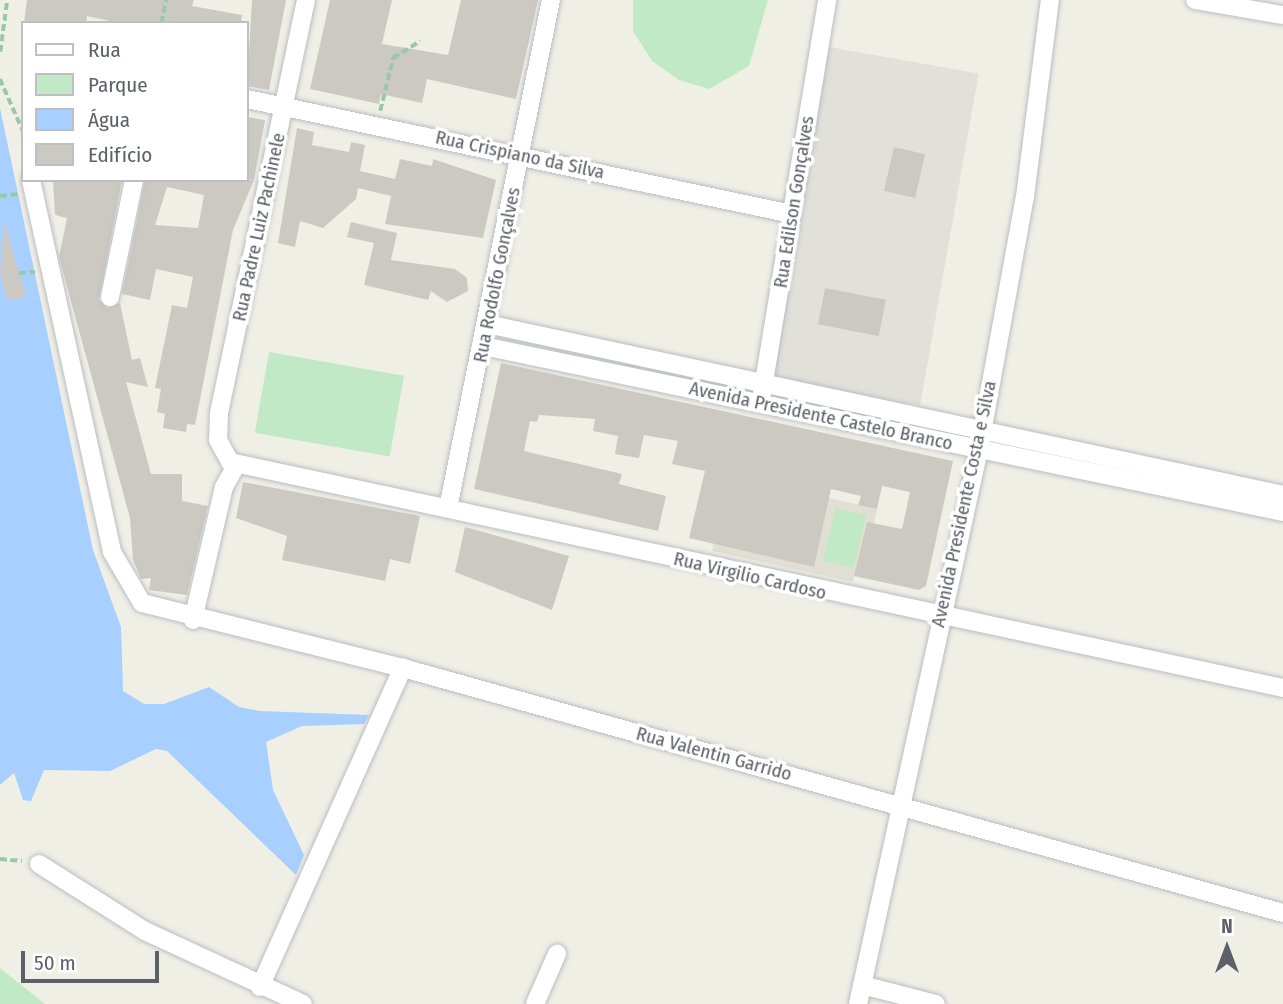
<!DOCTYPE html>
<meta charset="utf-8">
<style>
body{margin:0}
#map{position:relative;width:1283px;height:1004px;overflow:hidden;background:#f0efe6;font-family:"Fira Sans Condensed",sans-serif}
div>[style]{position:absolute}
.industrial>*{inset:0;background:#e1e1da;transform-origin:0 0}
.education>*{inset:0;background:#e1dfd4}
.green>*{inset:0;background:#c1e9c6;transform-origin:0 0}
.water>*{inset:0;background:#a7cfff}
.building>*{inset:0;background:#ccc9c3;transform-origin:0 0}
.path>*{height:3.5px;margin-top:-1.75px;transform-origin:0;background:repeating-linear-gradient(90deg,#98c8ab 0 7px,transparent 0 10.5px)}
.roads{filter:drop-shadow(0 0 2px #babdc2) drop-shadow(0 0 2px #babdc2)}
.minor>*{height:18px;margin:-9px;padding:0 9px;transform-origin:9px;border-radius:9px;background:#fff}
span{translate:-50% -50%;white-space:nowrap;text-align:center;line-height:1.15;-webkit-text-stroke:7px #fff;paint-order:stroke}
.street-label{font-size:19px;color:#5d6067}
.legend{position:absolute;left:21px;top:21px;width:228px;height:161px;box-sizing:border-box;background:#fff;border:2px solid #bebfc2;margin:0;padding:9px 12px;list-style:none;font-size:21px;color:#5d6067}
.legend li{display:flex;align-items:center;gap:14px;height:35px}
.legend b{width:35px;border:2px solid #bebfc2}
.north{position:absolute;left:1192px;top:913px;width:70px;height:70px;-webkit-text-stroke:5px #fff;paint-order:stroke;rotate:0deg;font-size:19px;font-weight:700;line-height:28px;text-align:center;color:#5d6067}
.north::after{content:'';display:block;margin:auto;width:24px;height:32px;background:#5d6067;clip-path:polygon(50% 0,100% 100%,50% 72%,0 100%)}
.scale{position:absolute;left:21px;top:951px;width:138px;height:32px;box-sizing:border-box;border:4px solid #5d6067;border-top:0;padding-left:9px;font-size:21px;line-height:24px;white-space:nowrap;color:#5d6067;-webkit-text-stroke:5px #fff;paint-order:stroke}
</style>
<div id="map">
<div class="industrial">
<i style="left:829px;top:47px;width:152px;height:337px;rotate:10deg"></i>
</div>
<div class="education">
<i style="clip-path:polygon(729px 475px,877px 509px,872px 532px,865px 531px,853px 582px,712px 551px)"></i>
</div>
<div class="green">
<i style="clip-path:polygon(633px 0,768px 0,749px 66px,709px 89px,679px 80px,652px 61px,633px 31px)"></i>
<i style="left:269px;top:352px;width:137px;height:82px;rotate:10deg"></i>
<i style="left:835px;top:508px;width:32px;height:54px;rotate:13deg"></i>
<i style="clip-path:polygon(0 968px,45px 1004px,0 1004px)"></i>
</div>
<div class="water">
<i style="clip-path:polygon(0 108px,93px 550px,121px 627px,123px 691px,144px 704px,164px 704px,209px 687px,239px 707px,260px 711px,369px 715px,364px 724px,302px 726px,266px 742px,273px 790px,304px 855px,296px 875px,167px 751px,156px 749px,110px 771px,44px 770px,31px 801px,23px 800px,14px 773px,0 785px)"></i>
</div>
<div class="building">
<i style="clip-path:polygon(27px 0,194px 0,192px 6px,242px 15px,241px 23px,118px 23px,87px 16px,86px 23px,24px 23px)"></i>
<i style="clip-path:polygon(252px 0,286px 0,269px 90px,247px 86px)"></i>
<i style="clip-path:polygon(330px 0,392px 0,382px 44px,448px 55px,461px 0,538px 0,516px 99px,427px 79px,422px 103px,381px 94px,379px 104px,310px 89px)"></i>
<i style="clip-path:polygon(247px 117px,265px 120px,254px 180px,247px 179px)"></i>
<i style="clip-path:polygon(297px 128px,314px 132px,312px 145px,349px 152px,351px 142px,365px 145px,360px 171px,395px 179px,400px 159px,432px 166px,433px 159px,496px 180px,483px 238px,385px 224px,391px 196px,358px 188px,356px 199px,323px 228px,300px 221px,295px 247px,278px 243px)"></i>
<i style="left:894px;top:147px;width:32px;height:45px;rotate:13deg"></i>
<i style="clip-path:polygon(53px 180px,122px 180px,99px 300px,108px 308px,120px 303px,132px 360px,140px 358px,148px 387px,126px 382px,151px 474px,182px 474px,182px 501px,208px 506px,187px 595px,149px 590px,151px 578px,141px 579px,133px 560px,130px 518px,59px 257px,67px 218px,55px 215px)"></i>
<i style="clip-path:polygon(evenodd,145px 180px,254px 180px,233px 230px,195px 425px,187px 424px,186px 432px,163px 428px,165px 414px,157px 412px,161px 389px,155px 388px,172px 305px,187px 308px,193px 277px,156px 269px,150px 300px,122px 294px,145px 180px,167px 187px,204px 195px,198px 228px,155px 225px,167px 187px)"></i>
<i style="clip-path:polygon(4px 221px,26px 296px,8px 301px,0 273px)"></i>
<i style="clip-path:polygon(351px 222px,397px 233px,391px 260px,455px 269px,467px 278px,468px 291px,447px 302px,431px 291px,428px 300px,364px 285px,374px 243px,347px 237px)"></i>
<i style="left:825px;top:288px;width:62px;height:37px;rotate:11deg"></i>
<i style="clip-path:polygon(501px 363px,953px 461px,926px 586px,919px 590px,854px 576px,867px 522px,902px 529px,910px 492px,882px 486px,877px 509px,858px 505px,861px 496px,831px 489px,814px 567px,689px 538px,705px 471px,672px 464px,678px 441px,644px 435px,639px 458px,615px 454px,618px 436px,593px 431px,595px 419px,539px 415px,537px 422px,530px 421px,524px 451px,622px 474px,619px 484px,666px 496px,658px 531px,474px 489px)"></i>
<i style="clip-path:polygon(243px 482px,420px 516px,410px 564px,390px 559px,385px 581px,282px 560px,287px 536px,236px 518px)"></i>
<i style="clip-path:polygon(465px 527px,569px 556px,552px 610px,455px 572px)"></i>
</div>
<div class="path">
<i style="left:161px;top:23px;width:24px;rotate:-78deg"></i>
<i style="left:0;top:52px;width:52px;rotate:-82.3deg"></i>
<i style="left:0;top:79px;width:57px;rotate:66.1deg"></i>
<i style="left:380px;top:111px;width:55px;rotate:-76.2deg"></i>
<i style="left:393px;top:58px;width:32px;rotate:-32deg"></i>
<i style="left:0;top:196px;width:19px;rotate:-6deg"></i>
<i style="left:19px;top:273px;width:16px;rotate:-4deg"></i>
<i style="left:0;top:859px;width:22px;rotate:5deg"></i>
</div>
<div class="roads">
<div class="minor">
<i style="left:306px;top:0;width:423px;rotate:101.9deg"></i>
<i style="left:219px;top:414px;width:26px;rotate:92deg"></i>
<i style="left:218px;top:440px;width:25px;rotate:61deg"></i>
<i style="left:230px;top:462px;width:1077px;rotate:12.11deg"></i>
<i style="left:1195px;top:0;width:89px;rotate:9.7deg"></i>
<i style="left:247px;top:99px;width:557px;rotate:11.92deg"></i>
<i style="left:31px;top:180px;width:381px;rotate:77.7deg"></i>
<i style="left:112px;top:552px;width:59px;rotate:59.5deg"></i>
<i style="left:142px;top:603px;width:269px;rotate:14deg"></i>
<i style="left:403px;top:668px;width:913px;rotate:15.56deg"></i>
<i style="left:110px;top:297px;width:119px;rotate:-78.4deg"></i>
<i style="left:487px;top:324px;width:814px;rotate:12.12deg"></i>
<i style="left:483px;top:346px;width:817px;rotate:11.72deg"></i>
<i style="left:762px;top:394px;width:399px;rotate:-80.6deg"></i>
<i style="left:448px;top:508px;width:518px;rotate:-78.54deg"></i>
<i style="left:193px;top:620px;width:137px;rotate:-76.9deg"></i>
<i style="left:224px;top:487px;width:25px;rotate:-61deg"></i>
<i style="left:39px;top:864px;width:125px;rotate:32.3deg"></i>
<i style="left:145px;top:931px;width:174px;rotate:24.8deg"></i>
<i style="left:862px;top:985px;width:76px;rotate:14.4deg"></i>
<i style="left:260px;top:987px;width:350px;rotate:-65.9deg"></i>
<i style="left:535px;top:1004px;width:55px;rotate:-66.3deg"></i>
<i style="left:858px;top:1004px;width:568px;rotate:-77.7deg"></i>
<i style="left:979px;top:449px;width:256px;rotate:-79.7deg"></i>
<i style="left:1025px;top:197px;width:199px;rotate:-82.8deg"></i>
</div>
</div>
<div class="street-label">
<span style="left:520px;top:155px;rotate:12deg">Rua Crispiano da Silva</span>
<span style="left:794px;top:202px;rotate:-81deg">Rua Edilson Gonçalves</span>
<span style="left:259px;top:227px;rotate:-78deg">Rua Padre Luiz Pachinele</span>
<span style="left:497px;top:275px;rotate:-79deg">Rua Rodolfo Gonçalves</span>
<span style="left:821px;top:416px;rotate:12deg">Avenida Presidente Castelo Branco</span>
<span style="left:964px;top:504px;rotate:-78deg">Avenida Presidente Costa e Silva</span>
<span style="left:750px;top:576px;rotate:13deg">Rua Virgilio Cardoso</span>
<span style="left:714px;top:754px;rotate:15deg">Rua Valentin Garrido</span>
</div>
<ul class="legend">
<li><b style="height:9px;background:#fff"></b>Rua</li>
<li><b style="height:19px;background:#c1e9c6"></b>Parque</li>
<li><b style="height:19px;background:#a7cfff"></b>Água</li>
<li><b style="height:19px;background:#ccc9c3"></b>Edifício</li>
</ul>
<div class="north">N</div>
<div class="scale">50 m</div>
</div>
